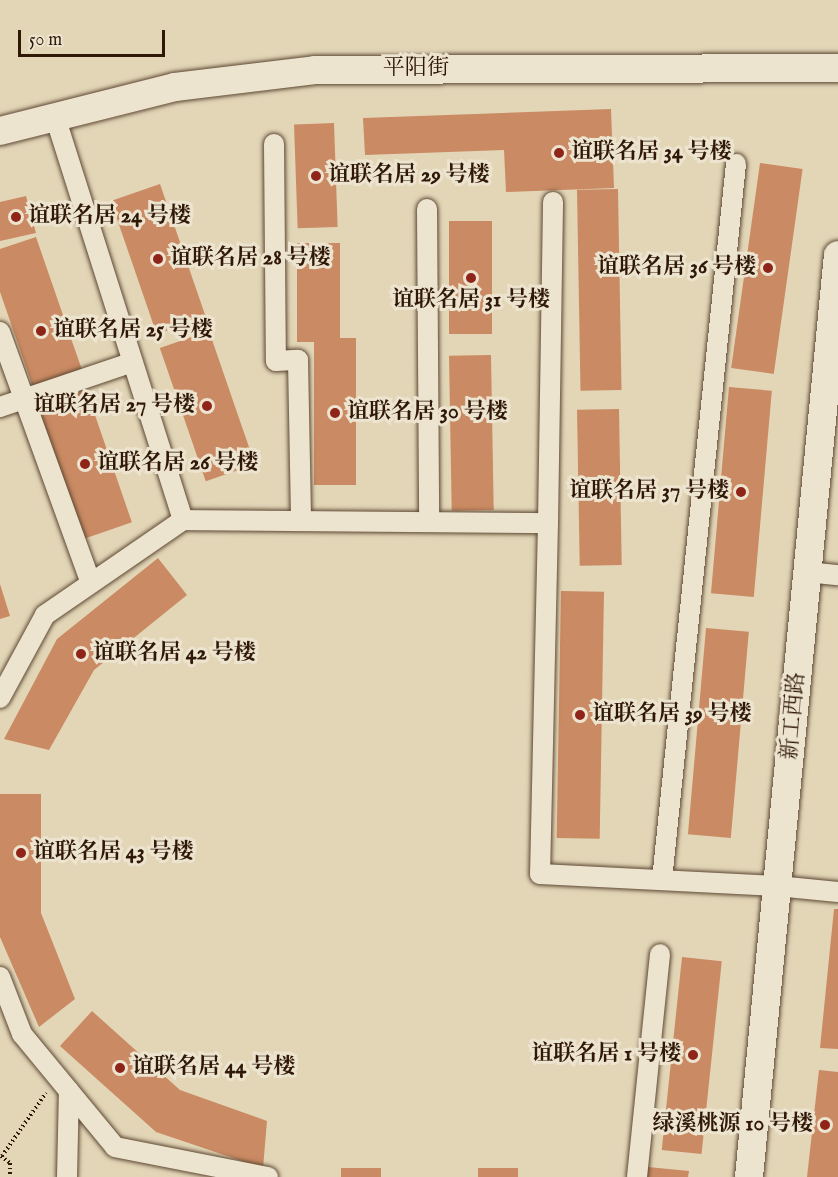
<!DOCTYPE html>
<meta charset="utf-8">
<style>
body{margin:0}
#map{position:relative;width:838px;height:1177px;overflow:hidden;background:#e3d6b7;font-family:"IM FELL English","Noto Serif SC",serif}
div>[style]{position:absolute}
.building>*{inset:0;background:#ca8a63;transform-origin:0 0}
.path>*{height:4px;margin-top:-2px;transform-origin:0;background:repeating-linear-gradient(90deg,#301807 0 1.5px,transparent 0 4.5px)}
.roads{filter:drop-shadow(0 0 2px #5d4833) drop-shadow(0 0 2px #5d4833)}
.street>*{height:20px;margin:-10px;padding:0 10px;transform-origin:10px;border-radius:10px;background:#ede4d0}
.secondary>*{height:28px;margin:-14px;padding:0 14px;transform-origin:14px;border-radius:14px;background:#ede4d0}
.dots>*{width:16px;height:16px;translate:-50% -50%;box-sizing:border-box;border:3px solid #ede4d0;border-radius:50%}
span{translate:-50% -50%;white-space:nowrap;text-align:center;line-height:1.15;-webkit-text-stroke:6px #ede4d0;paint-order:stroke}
.street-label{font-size:22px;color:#301807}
.poi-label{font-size:22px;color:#301807;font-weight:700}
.left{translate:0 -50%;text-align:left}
.right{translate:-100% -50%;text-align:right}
.scale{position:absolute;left:18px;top:30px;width:147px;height:27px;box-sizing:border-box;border:3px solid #301807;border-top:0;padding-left:8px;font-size:18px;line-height:21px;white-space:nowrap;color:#301807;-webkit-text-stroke:4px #ede4d0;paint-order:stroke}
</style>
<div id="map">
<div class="building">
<i style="clip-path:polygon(611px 109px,614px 188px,506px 192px,504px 150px,365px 155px,363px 118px)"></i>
<i style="left:334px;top:123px;width:104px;height:40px;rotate:88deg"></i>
<i style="left:760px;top:163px;width:43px;height:207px;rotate:8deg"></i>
<i style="left:160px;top:184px;width:141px;height:52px;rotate:71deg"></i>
<i style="left:618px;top:189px;width:201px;height:41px;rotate:89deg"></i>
<i style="clip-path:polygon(26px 196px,36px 233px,0 241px,0 202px)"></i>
<i style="left:492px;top:221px;width:113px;height:43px;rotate:90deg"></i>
<i style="clip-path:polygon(36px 237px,82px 370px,33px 387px,0 292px,0 249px)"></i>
<i style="clip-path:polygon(297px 243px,340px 243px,340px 338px,356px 338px,356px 485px,314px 485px,314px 342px,297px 342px)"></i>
<i style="left:209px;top:331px;width:141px;height:52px;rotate:71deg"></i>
<i style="left:491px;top:355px;width:155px;height:42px;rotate:89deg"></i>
<i style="left:729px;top:387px;width:43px;height:207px;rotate:5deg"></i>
<i style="left:86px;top:389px;width:141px;height:52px;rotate:71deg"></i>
<i style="left:619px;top:409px;width:156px;height:42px;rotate:89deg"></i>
<i style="clip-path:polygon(158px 558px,187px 595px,94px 670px,49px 750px,4px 739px,57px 639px)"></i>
<i style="clip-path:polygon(0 584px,10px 616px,0 619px)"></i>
<i style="left:561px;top:591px;width:43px;height:247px;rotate:1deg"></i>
<i style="left:706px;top:628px;width:43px;height:207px;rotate:5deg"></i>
<i style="clip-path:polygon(0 794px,41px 794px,41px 913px,75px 999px,39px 1027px,0 937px)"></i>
<i style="clip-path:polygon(834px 909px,838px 909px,838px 1049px,820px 1048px)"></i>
<i style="left:682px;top:957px;width:40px;height:194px;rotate:6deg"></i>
<i style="clip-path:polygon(92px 1011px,180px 1090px,267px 1121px,263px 1168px,156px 1132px,60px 1046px)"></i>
<i style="clip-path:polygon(819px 1070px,838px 1072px,838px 1177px,807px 1177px)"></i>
<i style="clip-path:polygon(648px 1167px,689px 1171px,688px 1177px,647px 1177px)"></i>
<i style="left:341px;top:1168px;width:40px;height:9px"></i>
<i style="left:478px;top:1168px;width:40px;height:9px"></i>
</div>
<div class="path">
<i style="left:1px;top:1156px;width:11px;rotate:38deg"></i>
<i style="left:10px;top:1163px;width:14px;rotate:90deg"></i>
<i style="left:2px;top:1156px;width:77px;rotate:-55.1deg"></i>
</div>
<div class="roads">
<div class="street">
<i style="left:274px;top:144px;width:217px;rotate:89.5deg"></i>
<i style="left:276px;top:361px;width:22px;rotate:-3deg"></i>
<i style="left:298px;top:360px;width:161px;rotate:88.9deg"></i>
<i style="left:427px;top:209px;width:313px;rotate:89.6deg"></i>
<i style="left:0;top:332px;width:267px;rotate:70.1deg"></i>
<i style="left:0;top:407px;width:140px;rotate:-18.7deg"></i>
<i style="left:183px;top:520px;width:365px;rotate:0.5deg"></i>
<i style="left:548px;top:523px;width:351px;rotate:91.3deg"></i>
<i style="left:540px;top:874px;width:237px;rotate:2.9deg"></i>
<i style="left:777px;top:886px;width:61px;rotate:5.6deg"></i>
<i style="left:548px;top:523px;width:321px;rotate:-89.1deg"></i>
<i style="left:807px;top:572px;width:31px;rotate:6deg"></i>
<i style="left:0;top:698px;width:94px;rotate:-61.5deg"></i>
<i style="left:45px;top:615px;width:168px;rotate:-34.5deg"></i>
<i style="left:183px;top:520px;width:423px;rotate:-107.6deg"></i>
<i style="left:662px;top:880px;width:720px;rotate:-84.1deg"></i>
<i style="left:0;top:977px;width:61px;rotate:68.9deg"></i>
<i style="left:22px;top:1034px;width:146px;rotate:50.5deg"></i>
<i style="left:115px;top:1147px;width:156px;rotate:11.1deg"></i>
<i style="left:67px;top:1177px;width:86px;rotate:-88.7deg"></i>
<i style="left:637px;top:1177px;width:224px;rotate:-84.1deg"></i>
</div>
<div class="secondary">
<i style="left:0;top:131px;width:180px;rotate:-14.1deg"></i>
<i style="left:175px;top:87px;width:141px;rotate:-6.9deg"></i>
<i style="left:315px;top:70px;width:523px;rotate:-0.22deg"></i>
<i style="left:749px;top:1177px;width:926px;rotate:-84.49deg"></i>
</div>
</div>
<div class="dots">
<i style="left:559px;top:153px;background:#8f2418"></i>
<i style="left:316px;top:176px;background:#8f2418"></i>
<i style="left:16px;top:217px;background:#8f2418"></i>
<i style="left:158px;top:259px;background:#8f2418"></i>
<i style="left:768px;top:268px;background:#8f2418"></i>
<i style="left:471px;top:278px;background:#8f2418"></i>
<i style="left:41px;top:331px;background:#8f2418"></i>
<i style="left:207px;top:406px;background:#8f2418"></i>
<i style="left:335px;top:413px;background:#8f2418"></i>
<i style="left:85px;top:464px;background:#8f2418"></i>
<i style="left:741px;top:492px;background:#8f2418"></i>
<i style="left:81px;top:654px;background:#8f2418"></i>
<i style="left:580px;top:715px;background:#8f2418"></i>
<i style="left:21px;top:853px;background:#8f2418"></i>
<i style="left:693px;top:1055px;background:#8f2418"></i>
<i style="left:120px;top:1068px;background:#8f2418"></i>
<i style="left:825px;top:1125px;background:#8f2418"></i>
</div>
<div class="street-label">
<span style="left:416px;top:69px">平阳街</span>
<span style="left:794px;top:716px;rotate:-85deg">新工西路</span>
</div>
<div class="poi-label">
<span class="left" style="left:571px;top:153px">谊联名居 34 号楼</span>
<span class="left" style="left:328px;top:176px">谊联名居 29 号楼</span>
<span class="left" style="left:28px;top:217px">谊联名居 24 号楼</span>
<span class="left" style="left:170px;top:259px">谊联名居 28 号楼</span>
<span class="right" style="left:756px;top:268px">谊联名居 36 号楼</span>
<span style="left:471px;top:301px">谊联名居 31 号楼</span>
<span class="left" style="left:53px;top:331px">谊联名居 25 号楼</span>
<span class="right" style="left:195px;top:406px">谊联名居 27 号楼</span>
<span class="left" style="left:347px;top:413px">谊联名居 30 号楼</span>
<span class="left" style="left:97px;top:464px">谊联名居 26 号楼</span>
<span class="right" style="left:729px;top:492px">谊联名居 37 号楼</span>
<span class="left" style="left:93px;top:654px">谊联名居 42 号楼</span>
<span class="left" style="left:592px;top:715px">谊联名居 39 号楼</span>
<span class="left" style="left:33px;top:853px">谊联名居 43 号楼</span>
<span class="right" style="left:681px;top:1055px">谊联名居 1 号楼</span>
<span class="left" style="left:132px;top:1068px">谊联名居 44 号楼</span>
<span class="right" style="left:813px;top:1125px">绿溪桃源 10 号楼</span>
</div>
<div class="scale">50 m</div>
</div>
